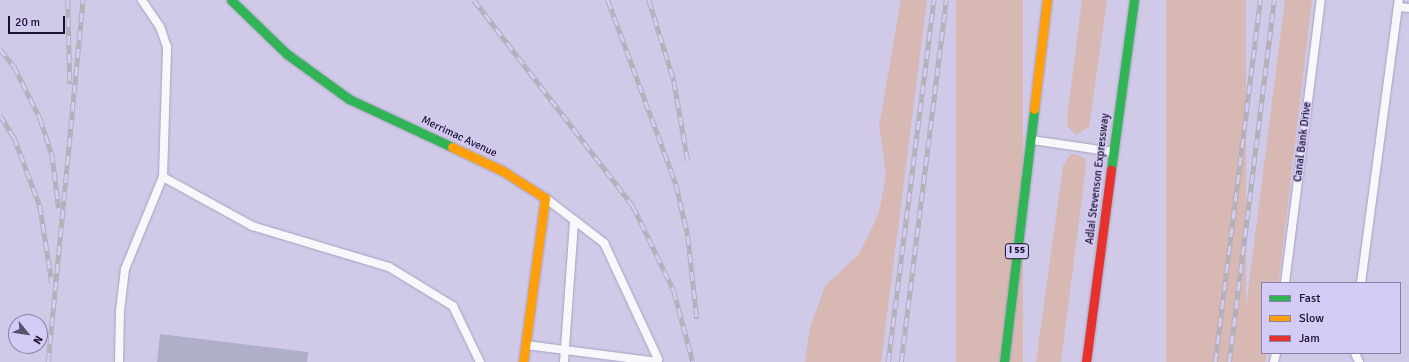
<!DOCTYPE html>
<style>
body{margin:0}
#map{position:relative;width:1409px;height:362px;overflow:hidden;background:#d0c9e8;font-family:Signika,sans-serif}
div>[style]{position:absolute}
.green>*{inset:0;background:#d8b8b3;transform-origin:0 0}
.building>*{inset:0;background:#afafc9}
.roads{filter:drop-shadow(0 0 1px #a8a2bd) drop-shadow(0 0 1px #a8a2bd)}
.lane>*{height:8px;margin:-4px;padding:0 4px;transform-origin:4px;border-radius:4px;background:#f8f7fc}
.fast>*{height:9px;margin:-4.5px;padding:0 4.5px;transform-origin:4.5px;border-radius:4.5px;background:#30b455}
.slow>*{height:9px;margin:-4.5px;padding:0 4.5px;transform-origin:4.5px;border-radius:4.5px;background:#ff9f0a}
.jam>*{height:9px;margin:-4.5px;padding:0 4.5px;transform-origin:4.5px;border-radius:4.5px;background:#e5322d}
.rail>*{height:4.5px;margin-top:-2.25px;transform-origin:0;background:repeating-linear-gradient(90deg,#d5cbf7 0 9px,#b2b0b8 0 18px);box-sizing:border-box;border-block:1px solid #b2b0b8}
span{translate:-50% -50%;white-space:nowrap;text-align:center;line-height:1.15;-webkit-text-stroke:3px #d5cbf7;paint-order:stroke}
.shield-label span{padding:1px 3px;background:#d5cbf7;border:1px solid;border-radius:3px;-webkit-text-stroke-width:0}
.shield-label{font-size:10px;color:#18112a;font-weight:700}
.street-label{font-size:11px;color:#18112a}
.legend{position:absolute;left:1261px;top:282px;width:140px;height:72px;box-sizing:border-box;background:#d5cbf7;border:1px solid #8981a5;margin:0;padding:5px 7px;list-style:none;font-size:12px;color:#18112a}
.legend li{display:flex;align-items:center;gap:8px;height:20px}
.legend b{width:20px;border:1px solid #8981a5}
.north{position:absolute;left:8px;top:314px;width:40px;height:40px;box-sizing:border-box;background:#d5cbf7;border:1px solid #8981a5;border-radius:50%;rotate:120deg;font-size:11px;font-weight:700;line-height:16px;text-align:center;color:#18112a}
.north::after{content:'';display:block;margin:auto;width:14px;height:18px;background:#58516c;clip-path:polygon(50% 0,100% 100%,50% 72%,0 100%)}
.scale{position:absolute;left:8px;top:16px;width:57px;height:18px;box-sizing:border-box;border:2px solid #18112a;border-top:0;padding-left:5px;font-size:12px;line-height:14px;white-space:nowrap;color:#18112a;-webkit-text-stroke:3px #d5cbf7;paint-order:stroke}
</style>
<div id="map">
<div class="green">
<i style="clip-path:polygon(901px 0,927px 0,881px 362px,805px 362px,810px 328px,825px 286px,859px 254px,879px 213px,886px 174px,879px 126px)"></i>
<i style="left:956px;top:0;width:67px;height:365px"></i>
<i style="clip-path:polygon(1082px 0,1107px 0,1089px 127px,1076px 135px,1068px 127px,1067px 118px)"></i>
<i style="left:1166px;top:0;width:80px;height:365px"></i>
<i style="clip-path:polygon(1285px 0,1312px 0,1279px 278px,1278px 283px,1262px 283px,1262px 353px,1267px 353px,1265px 362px,1239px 362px)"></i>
<i style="clip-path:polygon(1076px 154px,1085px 159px,1086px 166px,1061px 362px,1036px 362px,1063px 166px,1070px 155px)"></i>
</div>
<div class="building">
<i style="clip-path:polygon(160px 334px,308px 352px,307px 362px,157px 362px)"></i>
</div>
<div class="roads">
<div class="lane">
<i style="left:1398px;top:7px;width:11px;rotate:5deg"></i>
<i style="left:1032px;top:140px;width:82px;rotate:8.4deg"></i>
<i style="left:163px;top:177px;width:102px;rotate:28.8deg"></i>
<i style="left:252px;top:226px;width:143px;rotate:16.7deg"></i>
<i style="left:389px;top:267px;width:75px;rotate:31.4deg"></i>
<i style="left:453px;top:306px;width:62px;rotate:64.3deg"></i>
<i style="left:548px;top:200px;width:71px;rotate:37.5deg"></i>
<i style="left:604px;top:243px;width:128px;rotate:65deg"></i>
<i style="left:1285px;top:283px;width:285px;rotate:-82.8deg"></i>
<i style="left:1361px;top:283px;width:286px;rotate:-82.4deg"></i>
<i style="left:526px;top:345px;width:133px;rotate:7.3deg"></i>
<i style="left:1355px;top:353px;width:10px;rotate:66deg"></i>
<i style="left:119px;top:362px;width:51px;rotate:-88.9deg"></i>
<i style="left:120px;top:311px;width:42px;rotate:-83.2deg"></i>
<i style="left:125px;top:269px;width:100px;rotate:-67.6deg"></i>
<i style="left:163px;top:177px;width:130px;rotate:-88.2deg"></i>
<i style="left:167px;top:47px;width:21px;rotate:-109deg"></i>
<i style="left:160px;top:27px;width:32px;rotate:-124deg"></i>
<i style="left:564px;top:362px;width:141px;rotate:-85.9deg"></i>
<i style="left:1274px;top:362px;width:9px;rotate:-77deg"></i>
</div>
<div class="fast">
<i style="left:231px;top:0;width:78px;rotate:44deg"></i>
<i style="left:287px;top:54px;width:77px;rotate:36deg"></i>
<i style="left:349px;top:99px;width:114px;rotate:25deg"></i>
<i style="left:1111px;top:170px;width:172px;rotate:-82.3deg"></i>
<i style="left:1004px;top:362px;width:255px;rotate:-83.2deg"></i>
</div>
<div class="slow">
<i style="left:1034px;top:109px;width:110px;rotate:-83.2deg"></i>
<i style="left:452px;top:147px;width:56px;rotate:25.2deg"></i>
<i style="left:503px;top:171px;width:50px;rotate:32.7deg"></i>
<i style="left:545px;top:198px;width:165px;rotate:97.6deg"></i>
</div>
<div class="jam">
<i style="left:1086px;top:362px;width:194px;rotate:-82.6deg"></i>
</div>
</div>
<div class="rail">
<i style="left:68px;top:0;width:84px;rotate:88.6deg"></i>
<i style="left:474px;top:0;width:260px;rotate:52.3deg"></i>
<i style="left:633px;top:206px;width:94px;rotate:64.2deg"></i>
<i style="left:674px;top:291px;width:73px;rotate:75deg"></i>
<i style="left:608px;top:0;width:196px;rotate:69.7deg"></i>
<i style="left:676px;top:184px;width:53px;rotate:77deg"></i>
<i style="left:688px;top:236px;width:83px;rotate:83.8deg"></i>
<i style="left:649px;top:0;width:85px;rotate:72.8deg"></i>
<i style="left:674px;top:81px;width:81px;rotate:80.1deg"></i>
<i style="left:0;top:49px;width:22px;rotate:51deg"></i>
<i style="left:14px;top:66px;width:58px;rotate:63.4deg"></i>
<i style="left:40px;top:118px;width:38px;rotate:72deg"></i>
<i style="left:52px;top:154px;width:55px;rotate:82.7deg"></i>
<i style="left:0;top:115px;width:26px;rotate:58deg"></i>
<i style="left:14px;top:137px;width:74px;rotate:69.4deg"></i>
<i style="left:40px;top:206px;width:78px;rotate:81.1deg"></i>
<i style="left:48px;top:362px;width:364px;rotate:-84.5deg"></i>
<i style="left:888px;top:362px;width:365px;rotate:-82.8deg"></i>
<i style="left:901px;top:362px;width:365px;rotate:-82.9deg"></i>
<i style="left:1215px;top:362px;width:365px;rotate:-82.9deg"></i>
<i style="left:1229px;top:362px;width:365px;rotate:-82.9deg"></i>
</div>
<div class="shield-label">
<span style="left:1017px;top:251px">I 55</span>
</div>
<div class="street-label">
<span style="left:459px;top:137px;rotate:25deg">Merrimac Avenue</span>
<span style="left:1303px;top:142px;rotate:-83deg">Canal Bank Drive</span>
<span style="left:1098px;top:179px;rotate:-83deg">Adlai Stevenson Expressway</span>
</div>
<ul class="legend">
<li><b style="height:5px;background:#30b455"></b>Fast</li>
<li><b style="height:5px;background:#ff9f0a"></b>Slow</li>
<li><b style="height:5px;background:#e5322d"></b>Jam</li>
</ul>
<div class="north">N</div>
<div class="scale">20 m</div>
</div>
